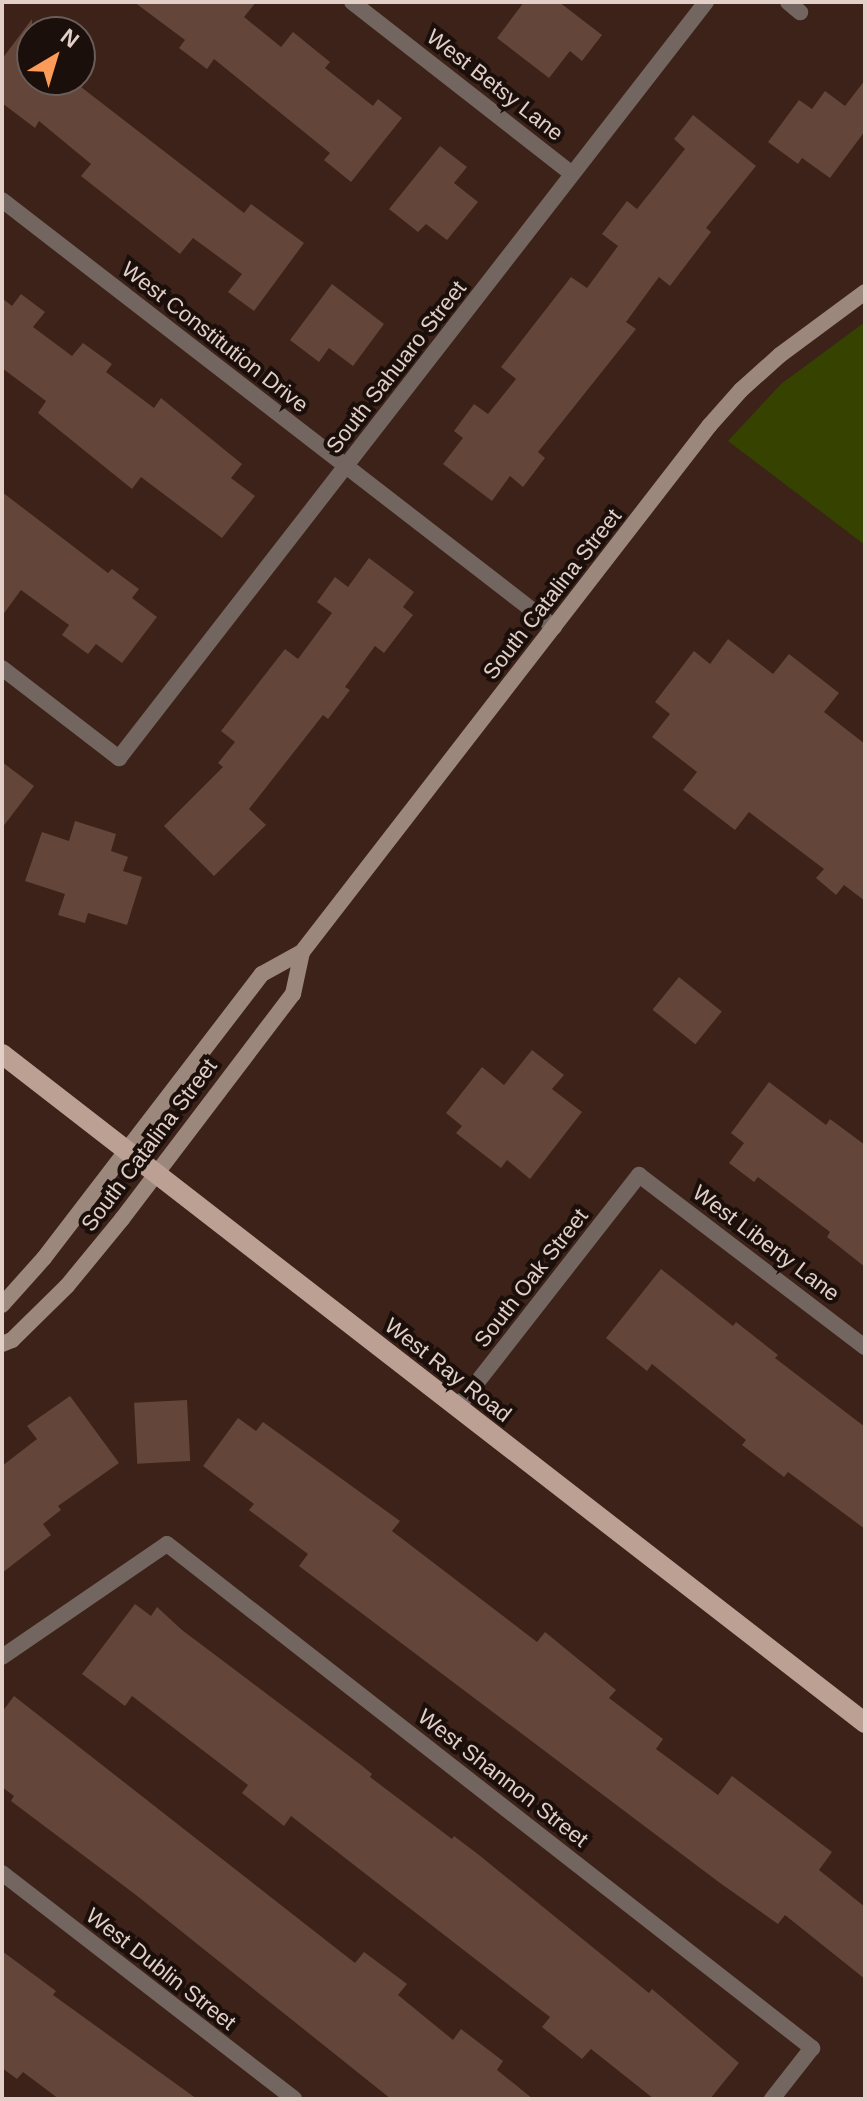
<!DOCTYPE html>
<style>
body{margin:0}
#map{position:relative;width:867px;height:2101px;overflow:hidden;background:#3c2218;font-family:Arial,sans-serif}
div>[style]{position:absolute}
.green>*{inset:0;background:#364300}
.building>*{inset:0;background:#63453a;transform-origin:0 0}
.street>*{height:16px;margin:-8px;padding:0 8px;transform-origin:8px;border-radius:8px;background:#73655f}
.secondary>*{height:16px;margin:-8px;padding:0 8px;transform-origin:8px;border-radius:8px;background:#9c877c}
.primary>*{height:20px;margin:-10px;padding:0 10px;transform-origin:10px;border-radius:10px;background:#bca093}
span{translate:-50% -50%;white-space:nowrap;text-align:center;line-height:1.15;-webkit-text-stroke:8px #1b0f0b;paint-order:stroke}
.street-label{font-size:22px;color:#e1cfc8}
.frame{position:absolute;inset:0;border:4px solid #e1cfc8;pointer-events:none}
.north{position:absolute;left:16px;top:16px;width:80px;height:80px;box-sizing:border-box;background:#1b0f0b;border:2px solid #6a5c57;border-radius:50%;rotate:38deg;font-size:22px;font-weight:700;line-height:32px;text-align:center;color:#e1cfc8}
.north::after{content:'';display:block;margin:auto;width:28px;height:36px;background:#fe9b58;clip-path:polygon(50% 0,100% 100%,50% 72%,0 100%)}
</style>
<div id="map">
<div class="green">
<i style="clip-path:polygon(865px 322px,865px 545px,728px 441px,781px 384px)"></i>
</div>
<div class="building">
<i style="clip-path:polygon(134px 2px,256px 2px,244px 17px,281px 47px,293px 32px,330px 62px,325px 68px,373px 106px,378px 99px,402px 118px,351px 182px,324px 160px,330px 153px,214px 59px,207px 69px,179px 48px,185px 40px)"></i>
<i style="clip-path:polygon(524px 2px,559px 2px,602px 35px,582px 61px,570px 51px,549px 78px,497px 38px)"></i>
<i style="clip-path:polygon(32px 19px,32px 80px,72px 80px,244px 213px,251px 204px,304px 243px,254px 311px,228px 292px,242px 274px,193px 238px,180px 254px,81px 176px,91px 164px,39px 121px,35px 128px,2px 103px,2px 59px)"></i>
<i style="clip-path:polygon(865px 80px,865px 131px,830px 178px,802px 158px,798px 164px,768px 142px,799px 100px,812px 109px,825px 91px,845px 106px)"></i>
<i style="clip-path:polygon(693px 115px,756px 166px,706px 228px,711px 232px,670px 286px,659px 277px,626px 322px,636px 329px,538px 452px,545px 458px,523px 487px,510px 476px,492px 501px,443px 464px,463px 438px,454px 431px,474px 404px,488px 414px,516px 379px,501px 367px,571px 277px,587px 288px,618px 246px,602px 234px,627px 201px,637px 209px,685px 149px,674px 139px)"></i>
<i style="clip-path:polygon(440px 146px,467px 167px,454px 183px,478px 202px,447px 240px,426px 224px,418px 232px,389px 209px)"></i>
<i style="clip-path:polygon(332px 284px,384px 324px,353px 366px,329px 348px,319px 362px,290px 340px)"></i>
<i style="clip-path:polygon(21px 294px,45px 312px,33px 327px,72px 356px,83px 343px,112px 364px,106px 372px,154px 408px,161px 398px,242px 464px,231px 478px,255px 496px,222px 538px,141px 477px,132px 489px,38px 413px,46px 401px,2px 368px,2px 298px,12px 306px)"></i>
<i style="clip-path:polygon(2px 492px,108px 573px,112px 569px,139px 589px,132px 598px,157px 617px,122px 663px,96px 644px,88px 654px,62px 635px,69px 625px,21px 590px,2px 616px)"></i>
<i style="clip-path:polygon(369px 558px,414px 592px,403px 607px,413px 615px,384px 653px,375px 646px,345px 687px,350px 690px,328px 719px,323px 715px,249px 809px,266px 825px,214px 876px,164px 826px,223px 767px,218px 763px,235px 742px,221px 731px,285px 649px,298px 659px,332px 613px,317px 602px,335px 577px,348px 587px)"></i>
<i style="clip-path:polygon(728px 639px,773px 674px,789px 654px,839px 693px,824px 712px,865px 744px,865px 901px,844px 885px,836px 895px,816px 878px,824px 869px,749px 812px,735px 830px,683px 790px,697px 772px,652px 737px,670px 714px,655px 702px,694px 651px,710px 664px)"></i>
<i style="clip-path:polygon(2px 762px,34px 786px,2px 828px)"></i>
<i style="clip-path:polygon(75px 821px,116px 834px,111px 851px,128px 857px,123px 871px,142px 877px,127px 925px,88px 913px,85px 923px,58px 915px,65px 894px,25px 881px,42px 832px,69px 841px)"></i>
<i style="left:679px;top:977px;width:55px;height:42px;rotate:39deg"></i>
<i style="clip-path:polygon(532px 1050px,564px 1075px,552px 1089px,582px 1112px,530px 1179px,507px 1160px,501px 1168px,456px 1133px,462px 1126px,446px 1113px,482px 1067px,504px 1085px)"></i>
<i style="clip-path:polygon(769px 1082px,826px 1125px,830px 1119px,865px 1145px,865px 1267px,827px 1237px,830px 1232px,758px 1177px,754px 1182px,729px 1163px,744px 1143px,731px 1133px)"></i>
<i style="clip-path:polygon(661px 1269px,733px 1326px,736px 1322px,778px 1355px,775px 1358px,865px 1427px,865px 1529px,788px 1472px,784px 1477px,742px 1445px,746px 1440px,652px 1364px,647px 1371px,606px 1338px)"></i>
<i style="clip-path:polygon(70px 1396px,119px 1463px,58px 1506px,61px 1510px,43px 1524px,51px 1535px,2px 1573px,2px 1466px,37px 1439px,27px 1426px)"></i>
<i style="left:187px;top:1400px;width:61px;height:53px;rotate:87deg"></i>
<i style="clip-path:polygon(238px 1418px,256px 1431px,263px 1422px,400px 1521px,392px 1531px,537px 1642px,545px 1632px,616px 1690px,609px 1698px,663px 1739px,656px 1749px,718px 1795px,732px 1776px,832px 1852px,819px 1870px,865px 1907px,865px 1979px,785px 1915px,778px 1924px,720px 1883px,299px 1566px,308px 1554px,249px 1510px,254px 1504px,203px 1466px)"></i>
<i style="clip-path:polygon(135px 1604px,151px 1616px,157px 1607px,182px 1630px,361px 1765px,372px 1774px,370px 1777px,452px 1839px,454px 1836px,479px 1855px,649px 1993px,652px 1989px,739px 2063px,710px 2099px,654px 2099px,591px 2049px,582px 2059px,542px 2027px,550px 2017px,403px 1903px,291px 1816px,284px 1826px,242px 1793px,248px 1785px,132px 1696px,125px 1706px,82px 1674px)"></i>
<i style="clip-path:polygon(14px 1696px,355px 1963px,364px 1952px,407px 1984px,398px 1995px,453px 2040px,461px 2029px,503px 2061px,497px 2070px,533px 2099px,391px 2099px,136px 1895px,11px 1801px,14px 1796px,2px 1787px,2px 1712px)"></i>
<i style="clip-path:polygon(2px 1951px,56px 1991px,53px 1995px,197px 2099px,59px 2099px,23px 2072px,17px 2079px,2px 2068px)"></i>
</div>
<div class="street">
<i style="left:352px;top:2px;width:279px;rotate:38deg"></i>
<i style="left:788px;top:2px;width:16px;rotate:40deg"></i>
<i style="left:2px;top:200px;width:698px;rotate:37.72deg"></i>
<i style="left:2px;top:668px;width:148px;rotate:37.6deg"></i>
<i style="left:119px;top:758px;width:957px;rotate:-52.17deg"></i>
<i style="left:457px;top:1408px;width:296px;rotate:-52deg"></i>
<i style="left:639px;top:1175px;width:284px;rotate:37.3deg"></i>
<i style="left:2px;top:1657px;width:200px;rotate:-34.4deg"></i>
<i style="left:167px;top:1544px;width:819px;rotate:38deg"></i>
<i style="left:812px;top:2048px;width:65px;rotate:128.1deg"></i>
<i style="left:2px;top:1873px;width:369px;rotate:37.7deg"></i>
</div>
<div class="secondary">
<i style="left:2px;top:1305px;width:63px;rotate:-48.2deg"></i>
<i style="left:44px;top:1258px;width:358px;rotate:-52.5deg"></i>
<i style="left:262px;top:974px;width:46px;rotate:-28.8deg"></i>
<i style="left:302px;top:952px;width:665px;rotate:-52.27deg"></i>
<i style="left:709px;top:426px;width:48px;rotate:-48.4deg"></i>
<i style="left:741px;top:390px;width:52px;rotate:-41.9deg"></i>
<i style="left:780px;top:355px;width:106px;rotate:-36.5deg"></i>
<i style="left:2px;top:1344px;width:11px;rotate:-22deg"></i>
<i style="left:12px;top:1340px;width:77px;rotate:-44.5deg"></i>
<i style="left:67px;top:1286px;width:87px;rotate:-50.6deg"></i>
<i style="left:122px;top:1219px;width:283px;rotate:-52.8deg"></i>
<i style="left:293px;top:994px;width:43px;rotate:-77.9deg"></i>
</div>
<div class="primary">
<i style="left:2px;top:1054px;width:1092px;rotate:37.78deg"></i>
</div>
<div class="street-label">
<span style="left:495px;top:85px;rotate:38deg">West Betsy Lane</span>
<span style="left:215px;top:337px;rotate:38deg">West Constitution Drive</span>
<span style="left:396px;top:367px;rotate:-52deg">South Sahuaro Street</span>
<span style="left:552px;top:594px;rotate:-52deg">South Catalina Street</span>
<span style="left:149px;top:1145px;rotate:-53deg">South Catalina Street</span>
<span style="left:766px;top:1243px;rotate:37deg">West Liberty Lane</span>
<span style="left:531px;top:1278px;rotate:-52deg">South Oak Street</span>
<span style="left:448px;top:1370px;rotate:38deg">West Ray Road</span>
<span style="left:503px;top:1778px;rotate:38deg">West Shannon Street</span>
<span style="left:161px;top:1969px;rotate:38deg">West Dublin Street</span>
</div>
<div class="frame"></div>
<div class="north">N</div>
</div>
